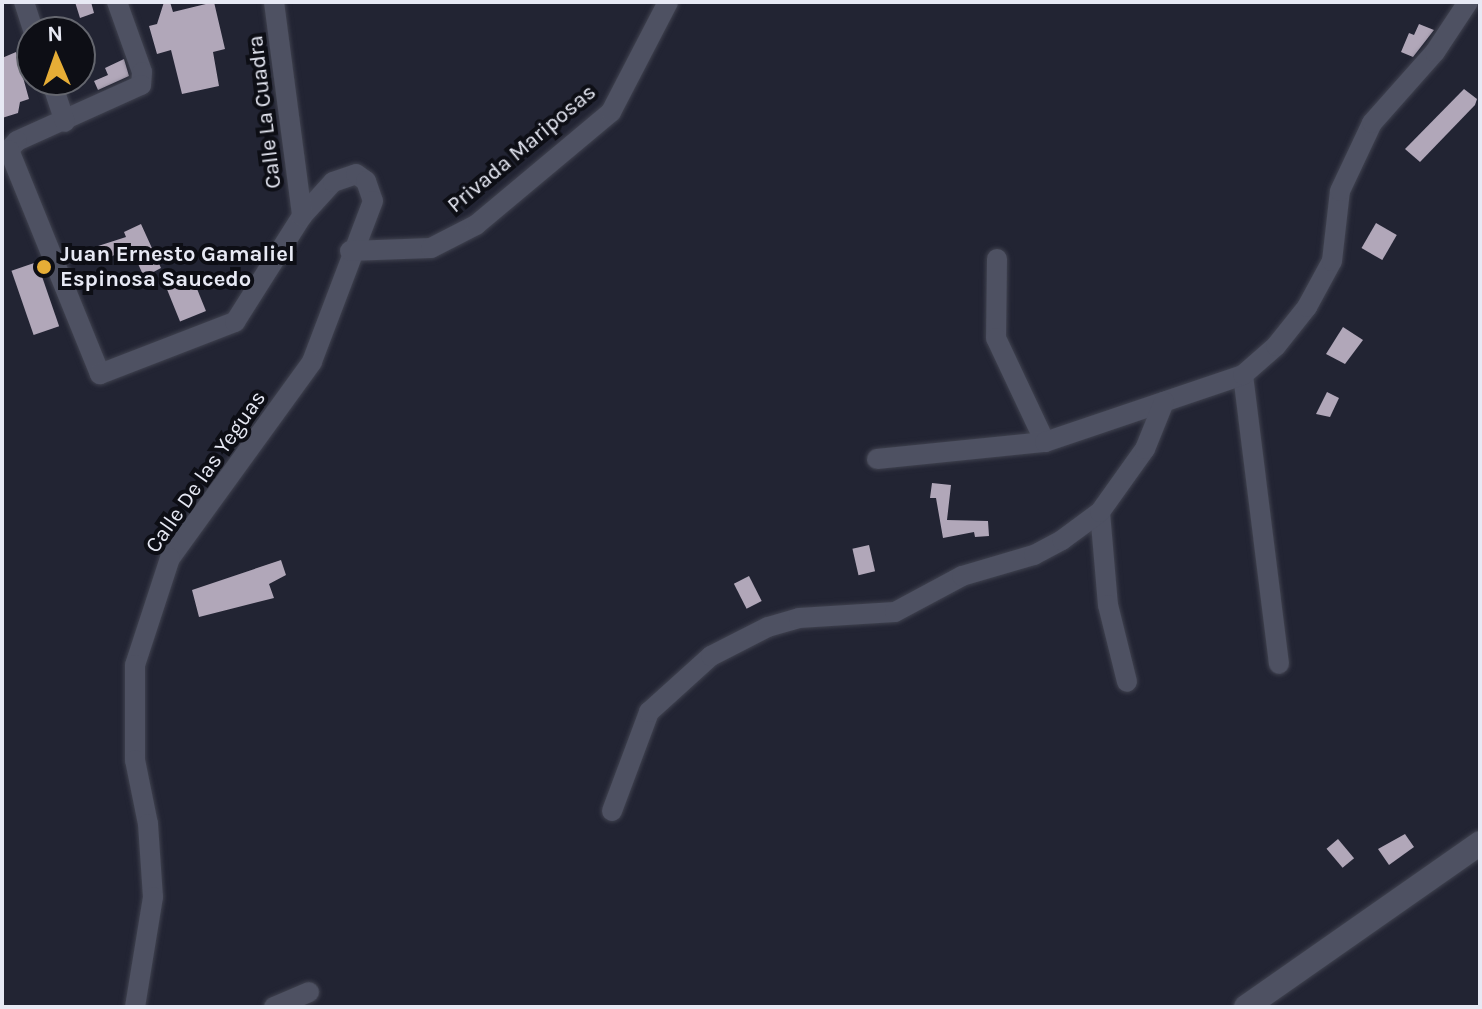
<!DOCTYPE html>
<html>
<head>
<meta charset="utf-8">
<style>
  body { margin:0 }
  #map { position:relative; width:1482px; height:1009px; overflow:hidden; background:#222433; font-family:Karla,sans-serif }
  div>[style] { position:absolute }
  .building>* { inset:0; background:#b1a7b9; transform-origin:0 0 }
  .roads { filter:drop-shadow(0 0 2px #40424f) drop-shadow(0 0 2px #40424f) }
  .minor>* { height:20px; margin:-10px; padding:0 10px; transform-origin:10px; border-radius:10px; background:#4e5162 }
  .tertiary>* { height:24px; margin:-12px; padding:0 12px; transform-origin:12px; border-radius:12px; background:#4e5162 }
  .dots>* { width:22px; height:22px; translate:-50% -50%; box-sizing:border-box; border:4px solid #0d0e15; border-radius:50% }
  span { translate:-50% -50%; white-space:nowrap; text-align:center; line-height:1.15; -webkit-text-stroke:8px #0d0e15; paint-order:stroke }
  .street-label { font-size:22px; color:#e7e9f4 }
  .poi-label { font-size:22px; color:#e7e9f4; font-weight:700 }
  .left { translate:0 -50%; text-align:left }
  .frame { position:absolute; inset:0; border:4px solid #e7e9f4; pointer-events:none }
  .north { position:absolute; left:16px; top:16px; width:80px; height:80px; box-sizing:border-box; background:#0d0e15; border:2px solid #64666e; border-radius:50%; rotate:358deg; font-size:22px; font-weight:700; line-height:32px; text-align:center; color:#e7e9f4 }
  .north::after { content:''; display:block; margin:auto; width:28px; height:36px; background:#e6ad36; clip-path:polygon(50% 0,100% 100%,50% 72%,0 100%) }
</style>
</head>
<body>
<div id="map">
  <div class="building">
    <div style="clip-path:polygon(75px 2px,91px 2px,94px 13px,80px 18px)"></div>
    <div style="clip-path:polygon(164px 2px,170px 2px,173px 12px,214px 2px,225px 49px,213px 52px,219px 86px,182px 94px,171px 50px,157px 54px,149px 26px,157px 24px)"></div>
    <div style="clip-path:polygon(1419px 24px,1434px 30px,1413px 57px,1401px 52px,1409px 33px,1414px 35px)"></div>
    <div style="clip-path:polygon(16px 52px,29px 99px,20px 102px,18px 113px,2px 118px,2px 58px)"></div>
    <div style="clip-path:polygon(124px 59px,129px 76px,98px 90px,94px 81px,108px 75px,105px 68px)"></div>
    <div style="clip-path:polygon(1464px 89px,1477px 99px,1475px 105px,1420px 162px,1405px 149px)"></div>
    <div style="left:1376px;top:223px;width:24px;height:29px;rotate:30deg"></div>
    <div style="clip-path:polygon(141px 224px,161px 268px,144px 277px,130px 246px,102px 262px,95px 247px,126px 237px,124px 232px)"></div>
    <div style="left:37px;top:262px;width:68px;height:27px;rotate:71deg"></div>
    <div style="left:191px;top:274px;width:40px;height:28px;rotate:68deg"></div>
    <div style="clip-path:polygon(1343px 327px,1363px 340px,1345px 364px,1326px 354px)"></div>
    <div style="clip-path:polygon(1327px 392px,1339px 398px,1330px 417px,1316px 414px)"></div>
    <div style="clip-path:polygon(932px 483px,951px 485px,947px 520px,988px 521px,989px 536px,975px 537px,974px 532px,943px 538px,936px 498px,930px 498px)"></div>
    <div style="left:869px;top:545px;width:27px;height:17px;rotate:77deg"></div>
    <div style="clip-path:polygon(281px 560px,286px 575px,269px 584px,274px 598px,199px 617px,192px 590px)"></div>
    <div style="left:749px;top:576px;width:28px;height:17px;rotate:63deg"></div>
    <div style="clip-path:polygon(1405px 834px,1414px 847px,1389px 865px,1378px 849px)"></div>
    <div style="left:1338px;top:839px;width:25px;height:15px;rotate:50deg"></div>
  </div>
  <div class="roads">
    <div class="minor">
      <div style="left:24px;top:2px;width:32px;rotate:72deg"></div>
      <div style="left:117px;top:2px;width:74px;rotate:70.3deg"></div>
      <div style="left:142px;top:72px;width:13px;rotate:94deg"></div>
      <div style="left:141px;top:85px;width:136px;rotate:155.7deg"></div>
      <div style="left:17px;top:141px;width:12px;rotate:132deg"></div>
      <div style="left:9px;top:150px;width:242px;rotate:67.9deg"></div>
      <div style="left:100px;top:374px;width:145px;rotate:-21.1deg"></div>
      <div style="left:235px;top:322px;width:125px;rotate:-57.7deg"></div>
      <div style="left:302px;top:216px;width:46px;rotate:-47.6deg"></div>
      <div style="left:333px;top:182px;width:24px;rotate:-19deg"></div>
      <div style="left:356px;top:174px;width:12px;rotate:35deg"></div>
      <div style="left:366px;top:181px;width:21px;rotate:71deg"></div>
      <div style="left:373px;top:201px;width:172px;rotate:110.8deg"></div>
      <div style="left:312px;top:362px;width:242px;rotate:125.9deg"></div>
      <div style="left:170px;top:558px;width:113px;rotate:108.1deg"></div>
      <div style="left:135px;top:665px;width:95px;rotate:90deg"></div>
      <div style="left:135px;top:760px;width:65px;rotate:78.5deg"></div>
      <div style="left:148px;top:824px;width:73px;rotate:86.1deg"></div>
      <div style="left:153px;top:897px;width:111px;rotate:99.3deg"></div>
      <div style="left:274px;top:2px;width:216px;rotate:82.5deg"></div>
      <div style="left:51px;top:80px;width:44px;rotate:71.6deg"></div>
      <div style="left:350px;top:251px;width:81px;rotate:-2.1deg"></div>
      <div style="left:431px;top:248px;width:51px;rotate:-27.1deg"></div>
      <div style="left:476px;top:225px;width:176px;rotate:-39.9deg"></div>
      <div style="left:611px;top:112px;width:124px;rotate:-62.6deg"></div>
      <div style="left:997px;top:259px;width:79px;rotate:90.7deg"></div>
      <div style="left:996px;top:338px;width:115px;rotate:64.8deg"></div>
      <div style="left:1243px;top:375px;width:291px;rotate:82.9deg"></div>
      <div style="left:877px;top:459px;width:169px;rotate:-5.8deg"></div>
      <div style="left:1045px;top:442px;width:209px;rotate:-18.7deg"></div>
      <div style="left:1243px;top:375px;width:44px;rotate:-41.3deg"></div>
      <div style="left:1276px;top:346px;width:50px;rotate:-51.5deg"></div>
      <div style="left:1307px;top:307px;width:52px;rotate:-61.5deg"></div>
      <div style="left:1332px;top:261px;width:70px;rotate:-83.5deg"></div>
      <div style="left:1340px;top:191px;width:75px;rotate:-64.8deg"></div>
      <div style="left:1372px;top:123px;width:95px;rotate:-48.4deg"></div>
      <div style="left:1435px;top:52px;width:60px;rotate:-56.6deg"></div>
      <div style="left:1100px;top:512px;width:93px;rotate:85.1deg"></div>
      <div style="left:1108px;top:605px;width:79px;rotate:76.1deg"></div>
      <div style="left:612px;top:811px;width:106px;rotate:-69.5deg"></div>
      <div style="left:649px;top:712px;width:84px;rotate:-42.1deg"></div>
      <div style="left:711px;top:656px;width:64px;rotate:-27deg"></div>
      <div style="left:768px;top:627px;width:32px;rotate:-16deg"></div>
      <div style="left:799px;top:618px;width:96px;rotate:-3.6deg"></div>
      <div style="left:895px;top:612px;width:76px;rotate:-28.2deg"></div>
      <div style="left:962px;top:576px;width:75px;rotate:-16.3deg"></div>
      <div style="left:1034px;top:555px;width:32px;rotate:-28deg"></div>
      <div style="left:1062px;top:540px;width:47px;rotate:-36.4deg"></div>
      <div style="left:1100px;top:512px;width:77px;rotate:-54.5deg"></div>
      <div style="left:1145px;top:449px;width:51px;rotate:-68deg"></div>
      <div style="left:274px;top:1007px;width:38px;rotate:-23deg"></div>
    </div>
    <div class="tertiary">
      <div style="left:1246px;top:1007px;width:286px;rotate:-35deg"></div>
    </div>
  </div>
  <div class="dots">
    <div style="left:44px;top:267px;background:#e6ad36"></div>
  </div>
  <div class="street-label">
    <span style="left:265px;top:112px;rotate:-97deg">Calle La Cuadra</span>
    <span style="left:522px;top:149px;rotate:-40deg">Privada Mariposas</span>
    <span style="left:206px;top:472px;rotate:-55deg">Calle De las Yeguas</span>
  </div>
  <div class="poi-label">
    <span class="left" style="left:60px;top:267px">Juan Ernesto Gamaliel<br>Espinosa Saucedo</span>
  </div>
  <div class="frame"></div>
  <div class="north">N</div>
</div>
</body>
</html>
